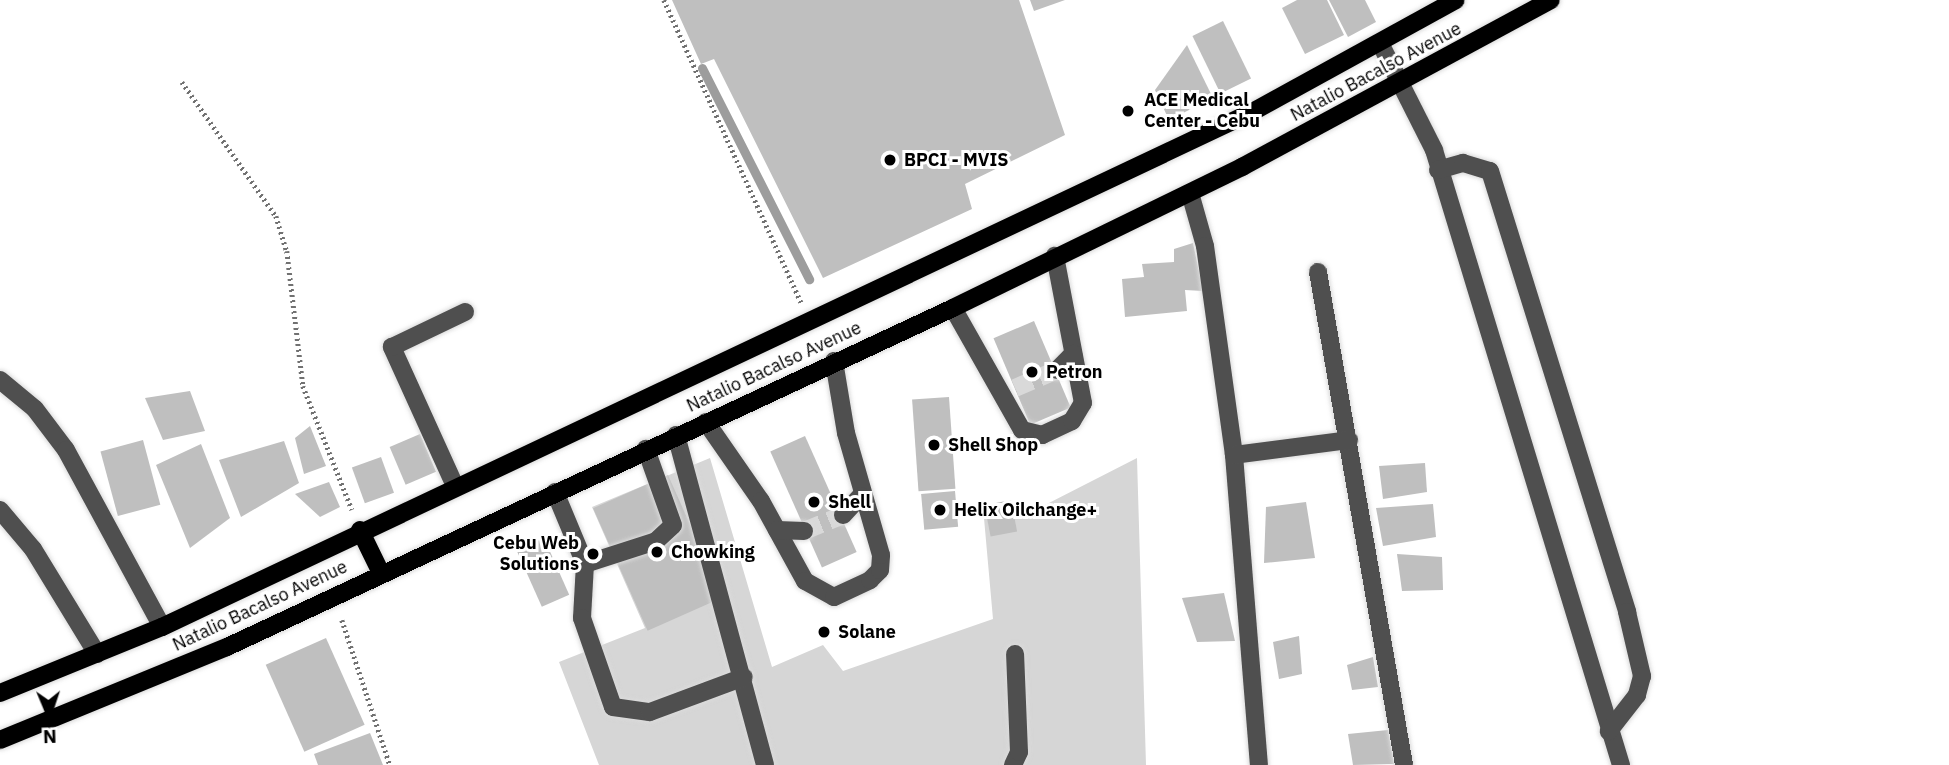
<!DOCTYPE html>
<html>
<head>
<meta charset="utf-8">
<style>
  body { margin:0 }
  #map { position:relative; width:1949px; height:765px; overflow:hidden; background:#fff; font-family:"IBM Plex Sans",sans-serif }
  div>[style] { position:absolute }
  .green>* { inset:0; background:#d6d6d6 }
  .stream>* { height:9px; margin:-4.5px; padding:0 4.5px; transform-origin:4.5px; border-radius:4.5px; background:#9d9d9d }
  .building>* { inset:0; background:#bfbfbf; transform-origin:0 0 }
  .minor-tunnel>* { height:18px; margin-top:-9px; transform-origin:0; background:repeating-linear-gradient(90deg,#d9d9d9 0 18px,transparent 0 27px) }
  .path>* { height:4.5px; margin-top:-2.25px; transform-origin:0; background:repeating-linear-gradient(90deg,#717171 0 2px,transparent 0 5.5px) }
  .roads { filter:drop-shadow(0 0 2px #dbdbdb) drop-shadow(0 0 2px #dbdbdb) }
  .minor>* { height:18px; margin:-9px; padding:0 9px; transform-origin:9px; border-radius:9px; background:#4f4f4f }
  .major>* { height:18px; margin:-9px; padding:0 9px; transform-origin:9px; border-radius:9px; background:#000 }
  .dots>* { width:19px; height:19px; translate:-50% -50%; box-sizing:border-box; border:4px solid #fff; border-radius:50% }
  span { translate:-50% -50%; white-space:nowrap; text-align:center; line-height:1.15; -webkit-text-stroke:6px #fff; paint-order:stroke }
  .street-label { font-size:18px; color:#000 }
  .poi-label { font-size:18px; color:#000; font-weight:700 }
  .left { translate:0 -50%; text-align:left }
  .right { translate:-100% -50%; text-align:right }
  .north { position:absolute; left:14px; top:681px; width:70px; height:70px; -webkit-text-stroke:5px #fff; paint-order:stroke; rotate:178deg; font-size:19px; font-weight:700; line-height:28px; text-align:center; color:#000 }
  .north::after { content:''; display:block; margin:auto; width:24px; height:32px; background:#000; clip-path:polygon(50% 0,100% 100%,50% 72%,0 100%) }
</style>
</head>
<body>
<div id="map">
  <div class="green">
    <div style="clip-path:polygon(710px 458px,772px 667px,823px 645px,843px 671px,993px 619px,983px 507px,1045px 505px,1137px 458px,1146px 765px,599px 765px,559px 662px,645px 628px,592px 507px)"></div>
  </div>
  <div class="stream">
    <div style="left:702px;top:68px;width:237px;rotate:63.1deg"></div>
  </div>
  <div class="building">
    <div style="clip-path:polygon(672px 0,1019px 0,1065px 135px,965px 184px,972px 209px,823px 278px,714px 59px,701px 64px)"></div>
    <div style="clip-path:polygon(1030px 0,1065px 0,1034px 11px)"></div>
    <div style="clip-path:polygon(1297px 0,1327px 0,1344px 35px,1305px 54px,1282px 8px)"></div>
    <div style="clip-path:polygon(1329px 0,1365px 0,1376px 22px,1348px 37px)"></div>
    <div style="left:1223px;top:21px;width:64px;height:34px;rotate:64deg"></div>
    <div style="clip-path:polygon(1187px 45px,1213px 98px,1169px 120px,1155px 90px)"></div>
    <div style="clip-path:polygon(1193px 243px,1203px 291px,1185px 290px,1187px 311px,1125px 317px,1122px 279px,1144px 277px,1142px 264px,1174px 262px,1174px 249px)"></div>
    <div style="left:1034px;top:321px;width:94px;height:44px;rotate:67deg"></div>
    <div style="clip-path:polygon(190px 391px,205px 431px,163px 440px,145px 398px)"></div>
    <div style="left:949px;top:397px;width:92px;height:37px;rotate:86deg"></div>
    <div style="clip-path:polygon(310px 426px,326px 466px,304px 474px,295px 438px)"></div>
    <div style="left:420px;top:434px;width:41px;height:33px;rotate:67deg"></div>
    <div style="left:805px;top:436px;width:127px;height:38px;rotate:66deg"></div>
    <div style="left:143px;top:440px;width:67px;height:44px;rotate:75deg"></div>
    <div style="clip-path:polygon(284px 441px,299px 483px,241px 517px,219px 460px)"></div>
    <div style="clip-path:polygon(201px 444px,230px 518px,190px 548px,156px 465px)"></div>
    <div style="left:381px;top:457px;width:38px;height:31px;rotate:70deg"></div>
    <div style="clip-path:polygon(1425px 463px,1427px 492px,1383px 499px,1379px 466px)"></div>
    <div style="left:668px;top:475px;width:134px;height:82px;rotate:66deg"></div>
    <div style="clip-path:polygon(329px 482px,340px 507px,320px 517px,295px 494px)"></div>
    <div style="left:955px;top:491px;width:36px;height:34px;rotate:85deg"></div>
    <div style="left:1011px;top:500px;width:32px;height:27px;rotate:79deg"></div>
    <div style="clip-path:polygon(1306px 502px,1315px 558px,1264px 563px,1266px 507px)"></div>
    <div style="clip-path:polygon(1433px 504px,1436px 537px,1383px 546px,1376px 508px)"></div>
    <div style="left:544px;top:538px;width:62px;height:30px;rotate:66deg"></div>
    <div style="clip-path:polygon(1397px 554px,1442px 557px,1443px 590px,1402px 591px)"></div>
    <div style="clip-path:polygon(1224px 593px,1235px 641px,1197px 642px,1182px 598px)"></div>
    <div style="clip-path:polygon(1299px 636px,1302px 674px,1279px 679px,1273px 642px)"></div>
    <div style="left:326px;top:638px;width:95px;height:66px;rotate:66deg"></div>
    <div style="clip-path:polygon(1373px 657px,1378px 687px,1352px 690px,1347px 665px)"></div>
    <div style="clip-path:polygon(1388px 730px,1394px 764px,1353px 765px,1348px 734px)"></div>
    <div style="clip-path:polygon(370px 733px,383px 765px,318px 765px,314px 754px)"></div>
  </div>
  <div class="minor-tunnel">
    <div style="left:1015px;top:388px;width:46px;rotate:-23.2deg"></div>
    <div style="left:804px;top:531px;width:42px;rotate:-22.3deg"></div>
  </div>
  <div class="path">
    <div style="left:664px;top:0;width:332px;rotate:65.6deg"></div>
    <div style="left:182px;top:82px;width:164px;rotate:55deg"></div>
    <div style="left:276px;top:216px;width:37px;rotate:73deg"></div>
    <div style="left:287px;top:251px;width:136px;rotate:83.2deg"></div>
    <div style="left:303px;top:386px;width:133px;rotate:68.4deg"></div>
    <div style="left:342px;top:620px;width:153px;rotate:71.7deg"></div>
  </div>
  <div class="roads">
    <div class="minor">
      <div style="left:1380px;top:43px;width:120px;rotate:63.2deg"></div>
      <div style="left:1434px;top:150px;width:643px;rotate:73.09deg"></div>
      <div style="left:1438px;top:170px;width:26px;rotate:-16deg"></div>
      <div style="left:1463px;top:163px;width:28px;rotate:17deg"></div>
      <div style="left:1490px;top:171px;width:462px;rotate:72.7deg"></div>
      <div style="left:1627px;top:612px;width:66px;rotate:76.8deg"></div>
      <div style="left:1642px;top:676px;width:20px;rotate:105deg"></div>
      <div style="left:1637px;top:695px;width:46px;rotate:127.9deg"></div>
      <div style="left:1190px;top:193px;width:55px;rotate:74.2deg"></div>
      <div style="left:1205px;top:246px;width:211px;rotate:82.1deg"></div>
      <div style="left:1234px;top:455px;width:311px;rotate:85.4deg"></div>
      <div style="left:1318px;top:272px;width:500px;rotate:80.1deg"></div>
      <div style="left:953px;top:308px;width:140px;rotate:60.5deg"></div>
      <div style="left:1022px;top:430px;width:21px;rotate:14deg"></div>
      <div style="left:1042px;top:435px;width:33px;rotate:-25deg"></div>
      <div style="left:1072px;top:421px;width:21px;rotate:-59deg"></div>
      <div style="left:1083px;top:403px;width:150px;rotate:-100.8deg"></div>
      <div style="left:1057px;top:370px;width:23px;rotate:-45deg"></div>
      <div style="left:0;top:380px;width:45px;rotate:39.6deg"></div>
      <div style="left:35px;top:409px;width:51px;rotate:52.9deg"></div>
      <div style="left:66px;top:450px;width:201px;rotate:61.5deg"></div>
      <div style="left:706px;top:422px;width:96px;rotate:55.2deg"></div>
      <div style="left:761px;top:501px;width:91px;rotate:61.2deg"></div>
      <div style="left:805px;top:581px;width:33px;rotate:29deg"></div>
      <div style="left:834px;top:597px;width:40px;rotate:-25deg"></div>
      <div style="left:870px;top:580px;width:14px;rotate:-45deg"></div>
      <div style="left:880px;top:570px;width:15px;rotate:-86deg"></div>
      <div style="left:881px;top:555px;width:127px;rotate:-106deg"></div>
      <div style="left:846px;top:433px;width:73px;rotate:-99.5deg"></div>
      <div style="left:676px;top:435px;width:342px;rotate:74.9deg"></div>
      <div style="left:1234px;top:455px;width:116px;rotate:-7.4deg"></div>
      <div style="left:455px;top:486px;width:153px;rotate:-114.4deg"></div>
      <div style="left:392px;top:347px;width:81px;rotate:-25.6deg"></div>
      <div style="left:555px;top:492px;width:78px;rotate:67.4deg"></div>
      <div style="left:585px;top:564px;width:75px;rotate:-17.9deg"></div>
      <div style="left:656px;top:541px;width:23px;rotate:-43deg"></div>
      <div style="left:673px;top:525px;width:81px;rotate:-109.6deg"></div>
      <div style="left:0;top:510px;width:51px;rotate:49.8deg"></div>
      <div style="left:33px;top:549px;width:123px;rotate:58.6deg"></div>
      <div style="left:843px;top:515px;width:26px;rotate:-47deg"></div>
      <div style="left:777px;top:530px;width:27px;rotate:2deg"></div>
      <div style="left:585px;top:564px;width:54px;rotate:93.2deg"></div>
      <div style="left:582px;top:618px;width:94px;rotate:70.8deg"></div>
      <div style="left:613px;top:707px;width:37px;rotate:8deg"></div>
      <div style="left:650px;top:712px;width:100px;rotate:-20.4deg"></div>
      <div style="left:1013px;top:765px;width:14px;rotate:-65deg"></div>
      <div style="left:1019px;top:752px;width:98px;rotate:-92.3deg"></div>
    </div>
    <div class="major">
      <div style="left:360px;top:530px;width:48px;rotate:64deg"></div>
      <div style="left:0;top:693px;width:175px;rotate:-22.2deg"></div>
      <div style="left:162px;top:627px;width:1208px;rotate:-25.29deg"></div>
      <div style="left:1254px;top:111px;width:230px;rotate:-28.8deg"></div>
      <div style="left:0;top:740px;width:245px;rotate:-22.3deg"></div>
      <div style="left:227px;top:647px;width:801px;rotate:-25.03deg"></div>
      <div style="left:953px;top:308px;width:322px;rotate:-26deg"></div>
      <div style="left:1242px;top:167px;width:351px;rotate:-28.4deg"></div>
    </div>
  </div>
  <div class="dots">
    <div style="left:1128px;top:111px;background:#000"></div>
    <div style="left:890px;top:160px;background:#000"></div>
    <div style="left:1032px;top:372px;background:#000"></div>
    <div style="left:934px;top:445px;background:#000"></div>
    <div style="left:814px;top:502px;background:#000"></div>
    <div style="left:940px;top:510px;background:#000"></div>
    <div style="left:657px;top:552px;background:#000"></div>
    <div style="left:593px;top:554px;background:#000"></div>
    <div style="left:824px;top:632px;background:#000"></div>
  </div>
  <div class="street-label">
    <span style="left:1376px;top:72px;rotate:-28deg">Natalio Bacalso Avenue</span>
    <span style="left:774px;top:367px;rotate:-25deg">Natalio Bacalso Avenue</span>
    <span style="left:260px;top:606px;rotate:-25deg">Natalio Bacalso Avenue</span>
  </div>
  <div class="poi-label">
    <span class="left" style="left:1144px;top:111px">ACE Medical<br>Center - Cebu</span>
    <span class="left" style="left:904px;top:160px">BPCI - MVIS</span>
    <span class="left" style="left:1046px;top:372px">Petron</span>
    <span class="left" style="left:948px;top:445px">Shell Shop</span>
    <span class="left" style="left:828px;top:502px">Shell</span>
    <span class="left" style="left:954px;top:510px">Helix Oilchange+</span>
    <span class="right" style="left:579px;top:554px">Cebu Web<br>Solutions</span>
    <span class="left" style="left:671px;top:552px">Chowking</span>
    <span class="left" style="left:838px;top:632px">Solane</span>
  </div>
  <div class="north">N</div>
</div>
</body>
</html>
